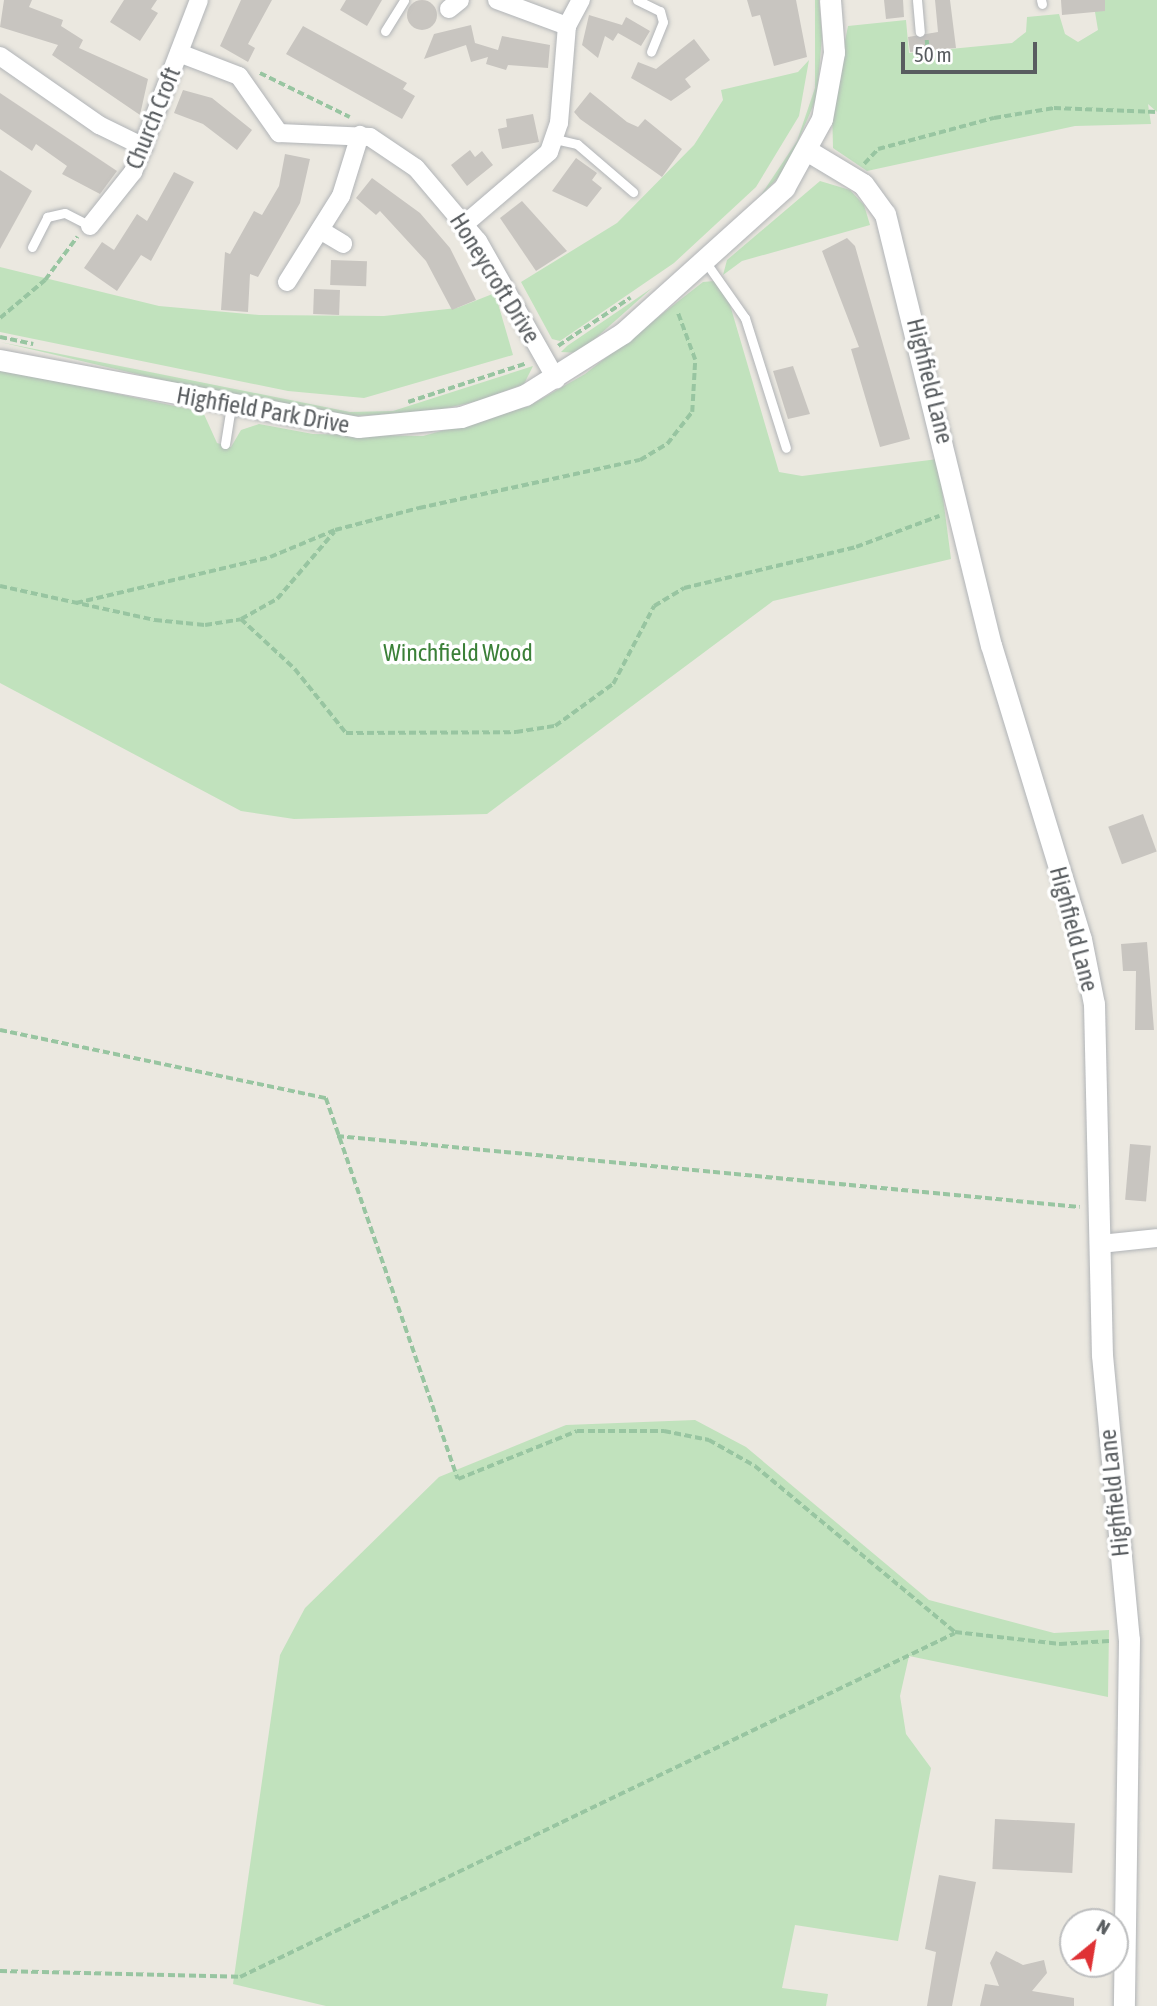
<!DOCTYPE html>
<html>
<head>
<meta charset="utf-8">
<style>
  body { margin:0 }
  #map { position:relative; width:1157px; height:2006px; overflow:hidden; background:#ebe8e0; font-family:"Asap Condensed",sans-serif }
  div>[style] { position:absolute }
  .green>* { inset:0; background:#c1e2bd }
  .building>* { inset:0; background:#c8c5c0; transform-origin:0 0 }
  .round { border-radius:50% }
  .path>* { height:3.5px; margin-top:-1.75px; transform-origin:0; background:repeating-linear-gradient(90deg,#98c5a1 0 7px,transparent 0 10.5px) }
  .roads { filter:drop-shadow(0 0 2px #b1b4b7) drop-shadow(0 0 2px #b1b4b7) }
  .service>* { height:9px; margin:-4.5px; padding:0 4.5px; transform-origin:4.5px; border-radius:4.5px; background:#fff }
  .minor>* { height:18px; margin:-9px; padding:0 9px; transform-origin:9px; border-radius:9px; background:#fff }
  .tertiary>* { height:21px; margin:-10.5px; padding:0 10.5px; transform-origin:10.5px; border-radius:10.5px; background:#fff }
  span { translate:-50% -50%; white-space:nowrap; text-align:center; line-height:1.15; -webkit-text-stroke:7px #fff; paint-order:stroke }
  .street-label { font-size:24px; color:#595d60 }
  .park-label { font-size:24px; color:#3b8038 }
  .north { position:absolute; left:1059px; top:1908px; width:70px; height:70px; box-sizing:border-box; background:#fff; border:2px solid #bdbebf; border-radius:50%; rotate:30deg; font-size:19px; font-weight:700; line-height:28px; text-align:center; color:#595d60 }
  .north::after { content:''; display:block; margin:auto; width:24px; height:32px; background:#df3235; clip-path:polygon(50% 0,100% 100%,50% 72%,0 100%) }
  .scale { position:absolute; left:901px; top:42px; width:136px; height:32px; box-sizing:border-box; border:4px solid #595d60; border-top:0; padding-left:9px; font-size:21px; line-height:24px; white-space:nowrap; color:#595d60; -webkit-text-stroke:5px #fff; paint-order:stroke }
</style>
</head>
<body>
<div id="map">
  <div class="green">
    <div style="clip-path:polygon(815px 0,819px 0,822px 36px,817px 97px,785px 171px,761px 195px,797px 141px,815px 88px)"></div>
    <div style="clip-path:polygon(1093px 0,1157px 0,1157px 112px,1148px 104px,1151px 124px,1075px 126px,867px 171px,833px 148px,832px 106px,848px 26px,906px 20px,909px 53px,1012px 43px,1026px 32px,1027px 17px,1059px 14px,1065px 34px,1078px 42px,1098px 30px)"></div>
    <div style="clip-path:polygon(809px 60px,799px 116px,756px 187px,674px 263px,560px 341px,552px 339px,521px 282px,617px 223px,694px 145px,723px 100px,721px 90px,798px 72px)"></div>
    <div style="clip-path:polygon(820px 181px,850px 190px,864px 205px,870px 225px,742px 261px,723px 275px,727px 260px)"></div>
    <div style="clip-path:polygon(0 267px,159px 306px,259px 315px,384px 316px,457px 308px,495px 293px,513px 355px,364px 398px,288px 391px,0 332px)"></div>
    <div style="clip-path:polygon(714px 281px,728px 298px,779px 472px,802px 476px,938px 459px,951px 559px,773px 601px,487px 814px,294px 819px,241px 811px,0 683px,0 369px,203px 412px,217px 443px,231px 447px,241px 430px,259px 424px,313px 434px,423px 436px,529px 406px,585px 374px,703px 282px)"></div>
    <div style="clip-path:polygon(652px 288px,579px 353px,561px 352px,567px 346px)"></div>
    <div style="clip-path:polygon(0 342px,350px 412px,393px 411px,533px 366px,524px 384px,478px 401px,424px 413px,351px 416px,218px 393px)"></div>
    <div style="clip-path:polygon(695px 1420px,746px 1447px,929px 1600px,1054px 1633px,1109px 1630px,1108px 1697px,909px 1656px,900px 1696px,906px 1734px,931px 1768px,898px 1941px,795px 1925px,782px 1988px,828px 1994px,826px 2006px,326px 2006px,233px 1984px,280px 1655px,305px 1608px,439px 1477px,566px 1425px)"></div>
  </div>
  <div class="building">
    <div class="round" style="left:407px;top:0;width:30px;height:30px"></div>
    <div style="clip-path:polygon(4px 0,32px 0,29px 7px,63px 20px,61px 26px,83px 40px,79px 48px,148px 79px,140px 115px,52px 55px,58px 45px,0 27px)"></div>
    <div style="clip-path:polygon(124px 0,157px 0,151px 9px,158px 13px,140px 41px,110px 22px)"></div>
    <div style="clip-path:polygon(241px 0,272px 0,248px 44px,255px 48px,248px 62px,220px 46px)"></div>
    <div style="clip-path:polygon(346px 0,382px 0,367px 26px,340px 10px)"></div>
    <div style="clip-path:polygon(747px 0,796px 0,807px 57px,774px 66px,760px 15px,752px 17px)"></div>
    <div style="clip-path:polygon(884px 0,903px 0,904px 17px,886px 19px)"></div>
    <div style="clip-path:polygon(935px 0,950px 0,956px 48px,910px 52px,908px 37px,938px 32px)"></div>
    <div style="clip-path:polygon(1061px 0,1105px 0,1105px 11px,1062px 15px)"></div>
    <div style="clip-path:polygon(589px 15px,622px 25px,626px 17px,650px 31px,641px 46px,618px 33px,613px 41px,605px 36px,598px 58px,582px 45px)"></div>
    <div style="clip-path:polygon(471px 25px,475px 43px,498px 50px,502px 36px,550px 45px,548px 68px,508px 65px,506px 70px,486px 64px,488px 57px,471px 62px,466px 45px,424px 59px,434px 34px)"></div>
    <div style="clip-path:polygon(303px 26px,407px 83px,403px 89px,415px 96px,402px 119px,286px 54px)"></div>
    <div style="clip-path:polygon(694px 39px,710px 60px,685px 79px,691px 87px,671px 101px,631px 78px,638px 62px,656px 69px)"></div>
    <div style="clip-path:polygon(183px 90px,212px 98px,252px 130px,237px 150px,203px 124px,174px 113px)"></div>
    <div style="clip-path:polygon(590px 92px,627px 122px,638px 127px,645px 119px,682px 149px,662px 177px,580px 119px,574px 112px)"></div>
    <div style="clip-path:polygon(0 93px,117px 171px,100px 194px,62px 174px,67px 166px,36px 144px,32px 151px,0 129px)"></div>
    <div style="clip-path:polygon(533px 114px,539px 142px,502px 149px,498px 129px,507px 127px,506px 119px)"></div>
    <div style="clip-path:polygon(470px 150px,475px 157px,482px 151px,493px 165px,467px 186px,451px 165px)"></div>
    <div style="clip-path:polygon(285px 154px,310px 159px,300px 203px,258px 277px,250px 274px,248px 312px,221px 310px,225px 252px,230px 254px,254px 211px,262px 215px,279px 186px)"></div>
    <div style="clip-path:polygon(576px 158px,597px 173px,592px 180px,602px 188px,587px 207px,552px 191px)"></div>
    <div style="clip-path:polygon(0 170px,32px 191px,0 249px)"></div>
    <div style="clip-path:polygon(174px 172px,194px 182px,151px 261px,141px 255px,117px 291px,84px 268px,102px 242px,114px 250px,137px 214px,147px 221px)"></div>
    <div style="clip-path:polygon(372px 178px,420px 213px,450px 248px,476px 300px,452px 310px,426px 261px,380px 211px,376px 215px,356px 198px)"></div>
    <div style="clip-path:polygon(522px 201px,567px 251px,536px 271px,500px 218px)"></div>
    <div style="clip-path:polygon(847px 238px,855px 246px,910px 439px,880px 447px,851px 349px,859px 347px,822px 251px)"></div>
    <div style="left:331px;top:260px;width:36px;height:25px;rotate:2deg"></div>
    <div style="left:314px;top:289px;width:26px;height:25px;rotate:2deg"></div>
    <div style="clip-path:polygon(793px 366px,810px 414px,788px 419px,773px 371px)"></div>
    <div style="left:1143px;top:814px;width:40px;height:37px;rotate:70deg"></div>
    <div style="clip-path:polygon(1147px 942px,1154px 1030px,1135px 1030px,1136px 971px,1123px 971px,1121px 944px)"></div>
    <div style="left:1130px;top:1144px;width:21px;height:56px;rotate:5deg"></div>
    <div style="left:995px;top:1819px;width:80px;height:50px;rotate:3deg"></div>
    <div style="clip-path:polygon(939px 1875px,976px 1882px,952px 2006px,927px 2006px,936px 1952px,925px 1949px)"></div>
    <div style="clip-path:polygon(996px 1951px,1023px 1965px,1044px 1960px,1047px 1973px,1032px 1991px,1074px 1998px,1074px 2006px,980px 2006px,985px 1984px,999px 1986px,990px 1963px)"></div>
  </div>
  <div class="path">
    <div style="left:927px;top:40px;width:13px;rotate:86deg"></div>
    <div style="left:260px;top:73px;width:100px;rotate:26.1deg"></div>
    <div style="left:864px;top:164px;width:21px;rotate:-47deg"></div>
    <div style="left:878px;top:149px;width:120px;rotate:-15deg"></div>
    <div style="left:994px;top:118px;width:61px;rotate:-9.5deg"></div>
    <div style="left:1054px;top:108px;width:103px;rotate:2.2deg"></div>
    <div style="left:0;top:318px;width:59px;rotate:-40.2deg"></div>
    <div style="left:45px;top:280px;width:54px;rotate:-53.3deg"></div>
    <div style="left:0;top:337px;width:34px;rotate:12deg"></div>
    <div style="left:558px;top:346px;width:87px;rotate:-33.7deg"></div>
    <div style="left:408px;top:402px;width:125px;rotate:-18.1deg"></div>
    <div style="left:0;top:586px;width:159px;rotate:12.4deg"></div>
    <div style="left:155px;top:620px;width:50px;rotate:5.7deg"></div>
    <div style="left:205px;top:625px;width:36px;rotate:-9deg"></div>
    <div style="left:241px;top:619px;width:41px;rotate:-29.1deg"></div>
    <div style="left:277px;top:599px;width:88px;rotate:-49.6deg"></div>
    <div style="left:76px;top:603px;width:199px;rotate:-13.3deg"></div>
    <div style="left:270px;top:557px;width:70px;rotate:-22.6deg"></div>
    <div style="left:335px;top:530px;width:87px;rotate:-14.7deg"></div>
    <div style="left:419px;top:508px;width:226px;rotate:-12.3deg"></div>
    <div style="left:640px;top:460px;width:31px;rotate:-31deg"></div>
    <div style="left:667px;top:444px;width:41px;rotate:-52deg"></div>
    <div style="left:692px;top:412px;width:52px;rotate:-86.7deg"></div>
    <div style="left:695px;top:360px;width:52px;rotate:-110.2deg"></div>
    <div style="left:241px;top:619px;width:74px;rotate:42.8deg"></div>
    <div style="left:295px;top:669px;width:82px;rotate:51.4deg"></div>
    <div style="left:346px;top:733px;width:170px;rotate:-0.3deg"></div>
    <div style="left:516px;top:732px;width:39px;rotate:-9deg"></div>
    <div style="left:555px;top:726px;width:72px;rotate:-35.9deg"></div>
    <div style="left:613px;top:684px;width:88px;rotate:-62.3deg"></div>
    <div style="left:654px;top:606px;width:35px;rotate:-31deg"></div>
    <div style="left:684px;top:588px;width:177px;rotate:-13.4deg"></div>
    <div style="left:856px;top:547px;width:89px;rotate:-20.5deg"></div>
    <div style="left:0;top:1030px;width:333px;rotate:11.8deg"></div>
    <div style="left:326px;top:1098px;width:403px;rotate:70.9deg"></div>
    <div style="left:458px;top:1479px;width:128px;rotate:-22deg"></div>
    <div style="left:577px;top:1431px;width:87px"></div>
    <div style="left:664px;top:1431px;width:46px;rotate:11.3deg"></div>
    <div style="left:709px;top:1440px;width:53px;rotate:29.5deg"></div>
    <div style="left:755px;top:1466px;width:260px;rotate:39.7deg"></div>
    <div style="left:955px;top:1632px;width:106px;rotate:6.5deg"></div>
    <div style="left:1060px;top:1644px;width:49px;rotate:-3.5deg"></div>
    <div style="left:337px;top:1136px;width:746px;rotate:5.46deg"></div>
    <div style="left:0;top:1971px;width:240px;rotate:1.4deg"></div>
    <div style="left:240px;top:1977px;width:793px;rotate:-25.69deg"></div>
  </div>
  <div class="roads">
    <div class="service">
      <div style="left:637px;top:0;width:25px;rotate:26deg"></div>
      <div style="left:660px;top:11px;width:11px;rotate:75deg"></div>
      <div style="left:663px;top:22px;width:32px;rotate:112deg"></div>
      <div style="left:917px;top:0;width:32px;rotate:85deg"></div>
      <div style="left:1041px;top:0;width:4px;rotate:76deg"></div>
      <div style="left:385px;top:31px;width:36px;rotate:-58deg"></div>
      <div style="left:555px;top:139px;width:23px;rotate:13deg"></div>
      <div style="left:577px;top:144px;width:74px;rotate:40.6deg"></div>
      <div style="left:32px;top:247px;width:34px;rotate:-63deg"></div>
      <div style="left:47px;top:217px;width:18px;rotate:-13deg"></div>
      <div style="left:65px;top:213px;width:28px;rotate:27deg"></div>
      <div style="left:707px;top:264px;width:66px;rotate:54.9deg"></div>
      <div style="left:745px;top:318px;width:136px;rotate:72.5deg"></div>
      <div style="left:225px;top:444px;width:36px;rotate:-81deg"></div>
    </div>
    <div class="minor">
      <div style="left:497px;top:0;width:75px;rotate:20.4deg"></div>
      <div style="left:449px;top:9px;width:14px;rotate:-39deg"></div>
      <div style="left:179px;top:53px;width:64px;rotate:21deg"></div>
      <div style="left:239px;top:76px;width:70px;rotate:54.9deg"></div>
      <div style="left:279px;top:133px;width:91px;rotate:2.5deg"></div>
      <div style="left:370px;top:137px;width:55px;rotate:34deg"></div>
      <div style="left:416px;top:168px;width:96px;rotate:49.7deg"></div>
      <div style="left:478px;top:241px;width:159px;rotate:60.5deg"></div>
      <div style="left:0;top:56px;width:121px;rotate:34.9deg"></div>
      <div style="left:99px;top:125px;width:50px;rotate:26.1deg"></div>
      <div style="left:466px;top:223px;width:109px;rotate:-40.5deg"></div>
      <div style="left:549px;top:152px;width:31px;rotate:-71deg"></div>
      <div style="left:559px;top:123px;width:97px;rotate:-85.3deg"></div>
      <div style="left:567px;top:26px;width:30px;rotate:-62deg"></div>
      <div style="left:90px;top:226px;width:69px;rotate:-51.5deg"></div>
      <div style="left:133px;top:172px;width:184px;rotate:-69deg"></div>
      <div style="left:320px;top:230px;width:27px;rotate:31deg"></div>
      <div style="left:287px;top:282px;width:102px;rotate:-57.9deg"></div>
      <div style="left:341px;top:196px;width:64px;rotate:-72.7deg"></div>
      <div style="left:1100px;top:1244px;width:57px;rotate:-6deg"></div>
    </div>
    <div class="tertiary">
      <div style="left:808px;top:151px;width:64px;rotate:31deg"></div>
      <div style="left:863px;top:184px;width:37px;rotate:54deg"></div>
      <div style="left:885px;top:214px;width:444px;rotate:76.2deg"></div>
      <div style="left:991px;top:645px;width:307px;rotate:73deg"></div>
      <div style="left:1081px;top:939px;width:66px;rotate:78.7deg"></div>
      <div style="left:1094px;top:1004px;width:351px;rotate:88.7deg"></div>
      <div style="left:1102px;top:1355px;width:286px;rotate:84.6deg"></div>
      <div style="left:1129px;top:1640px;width:366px;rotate:90.8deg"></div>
      <div style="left:0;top:360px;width:364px;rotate:10.6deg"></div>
      <div style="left:358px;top:427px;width:103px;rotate:-5.5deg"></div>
      <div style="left:461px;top:417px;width:68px;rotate:-19deg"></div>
      <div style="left:525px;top:395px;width:116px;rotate:-32.3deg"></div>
      <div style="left:623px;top:333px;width:217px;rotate:-42deg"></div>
      <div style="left:784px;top:188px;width:79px;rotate:-61.2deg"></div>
      <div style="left:822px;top:119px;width:68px;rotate:-79.8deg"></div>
      <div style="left:834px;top:52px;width:52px;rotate:-94.4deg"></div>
    </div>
  </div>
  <div class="street-label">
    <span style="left:153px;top:118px;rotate:-68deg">Church Croft</span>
    <span style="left:495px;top:278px;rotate:58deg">Honeycroft Drive</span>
    <span style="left:930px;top:381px;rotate:76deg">Highfield Lane</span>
    <span style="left:263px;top:410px;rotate:10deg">Highfield Park Drive</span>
    <span style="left:1074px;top:929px;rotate:75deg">Highfield Lane</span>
    <span style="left:1114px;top:1493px;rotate:-96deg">Highfield Lane</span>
  </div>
  <div class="park-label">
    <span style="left:458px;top:653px">Winchfield Wood</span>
  </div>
  <div class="north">N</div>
  <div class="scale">50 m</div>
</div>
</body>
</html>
